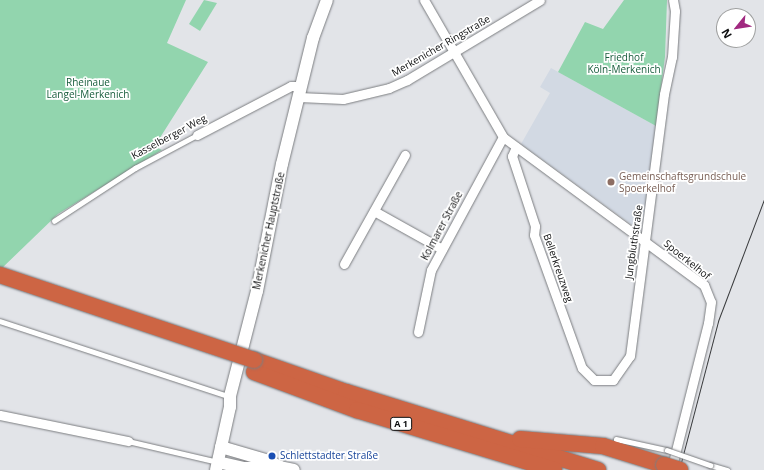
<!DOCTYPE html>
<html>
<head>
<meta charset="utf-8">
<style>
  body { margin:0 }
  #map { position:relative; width:764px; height:470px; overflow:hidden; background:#e2e4e8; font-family:"Open Sans",sans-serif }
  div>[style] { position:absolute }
  .built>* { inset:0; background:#d2d9e3 }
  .green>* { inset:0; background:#92d5ae }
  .roads { filter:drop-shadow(0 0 1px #7b7d80) drop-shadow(0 0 1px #7b7d80) }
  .lane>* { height:4.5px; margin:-2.25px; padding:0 2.25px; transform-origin:2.25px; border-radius:2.25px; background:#fff }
  .street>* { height:9px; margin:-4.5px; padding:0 4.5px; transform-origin:4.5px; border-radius:4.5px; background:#fff }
  .secondary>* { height:12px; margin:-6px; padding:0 6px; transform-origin:6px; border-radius:6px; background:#fff }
  .highway>* { height:16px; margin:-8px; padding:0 8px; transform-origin:8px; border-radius:8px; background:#cd6544 }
  .tram>* { height:1px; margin:-0.5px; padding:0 0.5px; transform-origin:0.5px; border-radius:0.5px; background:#38393b }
  .bridges { filter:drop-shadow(0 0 1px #7b7d80) drop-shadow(0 0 1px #7b7d80) }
  .lane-bridge>* { height:4.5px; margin:-2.25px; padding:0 2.25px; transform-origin:2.25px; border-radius:2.25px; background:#fff }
  .highway-bridge>* { height:16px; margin:-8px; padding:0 8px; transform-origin:8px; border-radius:8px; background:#cd6544 }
  .dots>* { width:11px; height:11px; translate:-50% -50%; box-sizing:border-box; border:2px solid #fff; border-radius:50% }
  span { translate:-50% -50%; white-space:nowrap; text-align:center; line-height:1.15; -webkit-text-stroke:3.5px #fff; paint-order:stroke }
  .shield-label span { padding:1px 3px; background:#fff; border:1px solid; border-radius:3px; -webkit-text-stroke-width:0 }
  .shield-label { font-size:9px; color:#0d0e0f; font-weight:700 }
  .street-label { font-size:10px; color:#0d0e0f }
  .park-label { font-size:10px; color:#165c3b }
  .education-label { font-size:10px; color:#785e54 }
  .left { translate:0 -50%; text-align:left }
  .transit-label { font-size:10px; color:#164399 }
  .north { position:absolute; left:716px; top:8px; width:40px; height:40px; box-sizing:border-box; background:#fff; border:1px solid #9e9f9f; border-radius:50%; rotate:240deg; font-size:11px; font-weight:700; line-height:16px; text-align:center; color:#0d0e0f }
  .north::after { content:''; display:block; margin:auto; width:14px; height:18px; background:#a12980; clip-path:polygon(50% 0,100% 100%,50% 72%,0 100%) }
</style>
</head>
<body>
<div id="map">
  <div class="built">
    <div style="clip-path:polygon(551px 68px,656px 126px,643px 220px,638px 224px,632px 225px,521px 144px,550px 93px,540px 87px)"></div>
  </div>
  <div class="green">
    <div style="clip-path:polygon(0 0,186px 0,167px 43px,208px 62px,156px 144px,156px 147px,162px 150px,58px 214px,0 270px)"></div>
    <div style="clip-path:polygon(204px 0,217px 3px,200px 31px,189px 24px)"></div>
    <div style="clip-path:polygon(624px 0,667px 0,665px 57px,656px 126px,558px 72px,585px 22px,603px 29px)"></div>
  </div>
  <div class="roads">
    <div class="lane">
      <div style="left:54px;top:221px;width:97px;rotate:-33.2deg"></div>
      <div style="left:135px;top:168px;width:70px;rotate:-28deg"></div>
      <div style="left:0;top:321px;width:240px;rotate:18.2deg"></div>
      <div style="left:616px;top:439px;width:52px;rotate:12.2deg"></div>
      <div style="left:128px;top:441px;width:92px;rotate:13.1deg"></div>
      <div style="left:710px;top:465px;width:18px;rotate:16deg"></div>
    </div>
    <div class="street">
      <div style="left:424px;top:0;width:158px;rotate:60deg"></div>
      <div style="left:503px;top:137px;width:250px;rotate:36.4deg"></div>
      <div style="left:704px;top:285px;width:18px;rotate:68deg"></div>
      <div style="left:711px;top:302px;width:21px;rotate:98deg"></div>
      <div style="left:708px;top:323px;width:152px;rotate:104.1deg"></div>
      <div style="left:299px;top:97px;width:44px;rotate:2.6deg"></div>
      <div style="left:343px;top:99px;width:47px;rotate:-13.4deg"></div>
      <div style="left:389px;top:88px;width:20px;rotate:-24deg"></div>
      <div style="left:407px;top:80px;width:155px;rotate:-31deg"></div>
      <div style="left:197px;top:135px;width:106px;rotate:-27.5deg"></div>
      <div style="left:291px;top:86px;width:10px"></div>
      <div style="left:516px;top:147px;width:10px;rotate:114deg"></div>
      <div style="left:512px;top:156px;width:74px;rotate:71.8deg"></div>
      <div style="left:535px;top:226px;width:9px;rotate:96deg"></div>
      <div style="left:534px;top:235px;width:141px;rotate:70.2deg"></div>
      <div style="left:582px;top:368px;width:17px;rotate:45deg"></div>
      <div style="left:594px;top:380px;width:19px"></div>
      <div style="left:613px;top:380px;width:29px;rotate:-55deg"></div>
      <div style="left:630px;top:356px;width:264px;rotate:-82.6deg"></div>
      <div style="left:664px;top:94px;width:38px;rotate:-78deg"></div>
      <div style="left:672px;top:57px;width:46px;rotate:-86.3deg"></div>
      <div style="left:675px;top:11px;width:11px;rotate:-100deg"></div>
      <div style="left:374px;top:211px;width:78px;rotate:29.2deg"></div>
      <div style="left:344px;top:264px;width:125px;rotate:-60.8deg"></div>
      <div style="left:418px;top:332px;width:63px;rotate:-78.2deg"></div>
      <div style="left:431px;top:270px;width:151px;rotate:-61.6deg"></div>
      <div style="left:0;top:415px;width:131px;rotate:11.5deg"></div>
    </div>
    <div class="secondary">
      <div style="left:221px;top:447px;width:50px;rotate:16.3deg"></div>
      <div style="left:269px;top:461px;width:13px;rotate:29deg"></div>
      <div style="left:218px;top:462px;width:27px;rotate:13deg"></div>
      <div style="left:244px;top:468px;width:36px;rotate:-2deg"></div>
      <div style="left:280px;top:467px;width:14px;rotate:12deg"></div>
      <div style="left:216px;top:470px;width:65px;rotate:-77.5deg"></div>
      <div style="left:230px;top:407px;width:11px;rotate:-90deg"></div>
      <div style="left:230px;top:396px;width:108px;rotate:-75.6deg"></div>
      <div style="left:257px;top:291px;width:129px;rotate:-78.9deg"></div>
      <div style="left:282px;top:164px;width:130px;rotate:-76.2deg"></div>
      <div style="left:313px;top:38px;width:40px;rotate:-69.8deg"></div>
    </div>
    <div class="highway">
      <div style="left:254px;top:360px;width:97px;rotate:19.2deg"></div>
      <div style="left:346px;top:392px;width:264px;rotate:17.2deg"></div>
      <div style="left:254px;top:372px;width:110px;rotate:20.3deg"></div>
      <div style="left:357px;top:410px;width:206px;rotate:16.9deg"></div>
      <div style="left:520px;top:439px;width:83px;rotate:4.8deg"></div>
      <div style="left:603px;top:446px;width:64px;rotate:17.3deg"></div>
    </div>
  </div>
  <div class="tram">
    <div style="left:679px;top:470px;width:154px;rotate:-75.3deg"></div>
    <div style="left:718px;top:321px;width:130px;rotate:-69.3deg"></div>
  </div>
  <div class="bridges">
    <div class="lane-bridge">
      <div style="left:667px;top:450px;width:46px;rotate:19.2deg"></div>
    </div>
    <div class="highway-bridge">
      <div style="left:0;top:275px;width:268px;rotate:18.5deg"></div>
      <div style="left:664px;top:465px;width:17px;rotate:17deg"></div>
    </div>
  </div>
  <div class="dots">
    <div style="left:611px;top:182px;background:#8d6e63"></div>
    <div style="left:272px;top:456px;background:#1a4fb4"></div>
  </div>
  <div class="shield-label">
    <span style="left:401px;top:424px">A 1</span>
  </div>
  <div class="street-label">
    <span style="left:441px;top:46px;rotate:-30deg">Merkenicher Ringstraße</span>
    <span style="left:169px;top:137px;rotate:-28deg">Kasselberger Weg</span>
    <span style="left:442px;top:226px;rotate:-62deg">Kolmarer Straße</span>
    <span style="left:269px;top:231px;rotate:-78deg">Merkenicher Hauptstraße</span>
    <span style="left:634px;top:242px;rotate:-82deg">Jungbluthstraße</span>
    <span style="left:687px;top:260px;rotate:39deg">Spoerkelhof</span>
    <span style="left:558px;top:268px;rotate:71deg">Bellerkreuzweg</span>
  </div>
  <div class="park-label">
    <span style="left:624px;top:63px">Friedhof<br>Köln-Merkenich</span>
    <span style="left:88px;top:88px">Rheinaue<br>Langel-Merkenich</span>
  </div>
  <div class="education-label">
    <span class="left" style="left:619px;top:182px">Gemeinschaftsgrundschule<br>Spoerkelhof</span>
  </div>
  <div class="transit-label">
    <span class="left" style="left:280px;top:456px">Schlettstadter Straße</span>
  </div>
  <div class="north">N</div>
</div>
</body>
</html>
